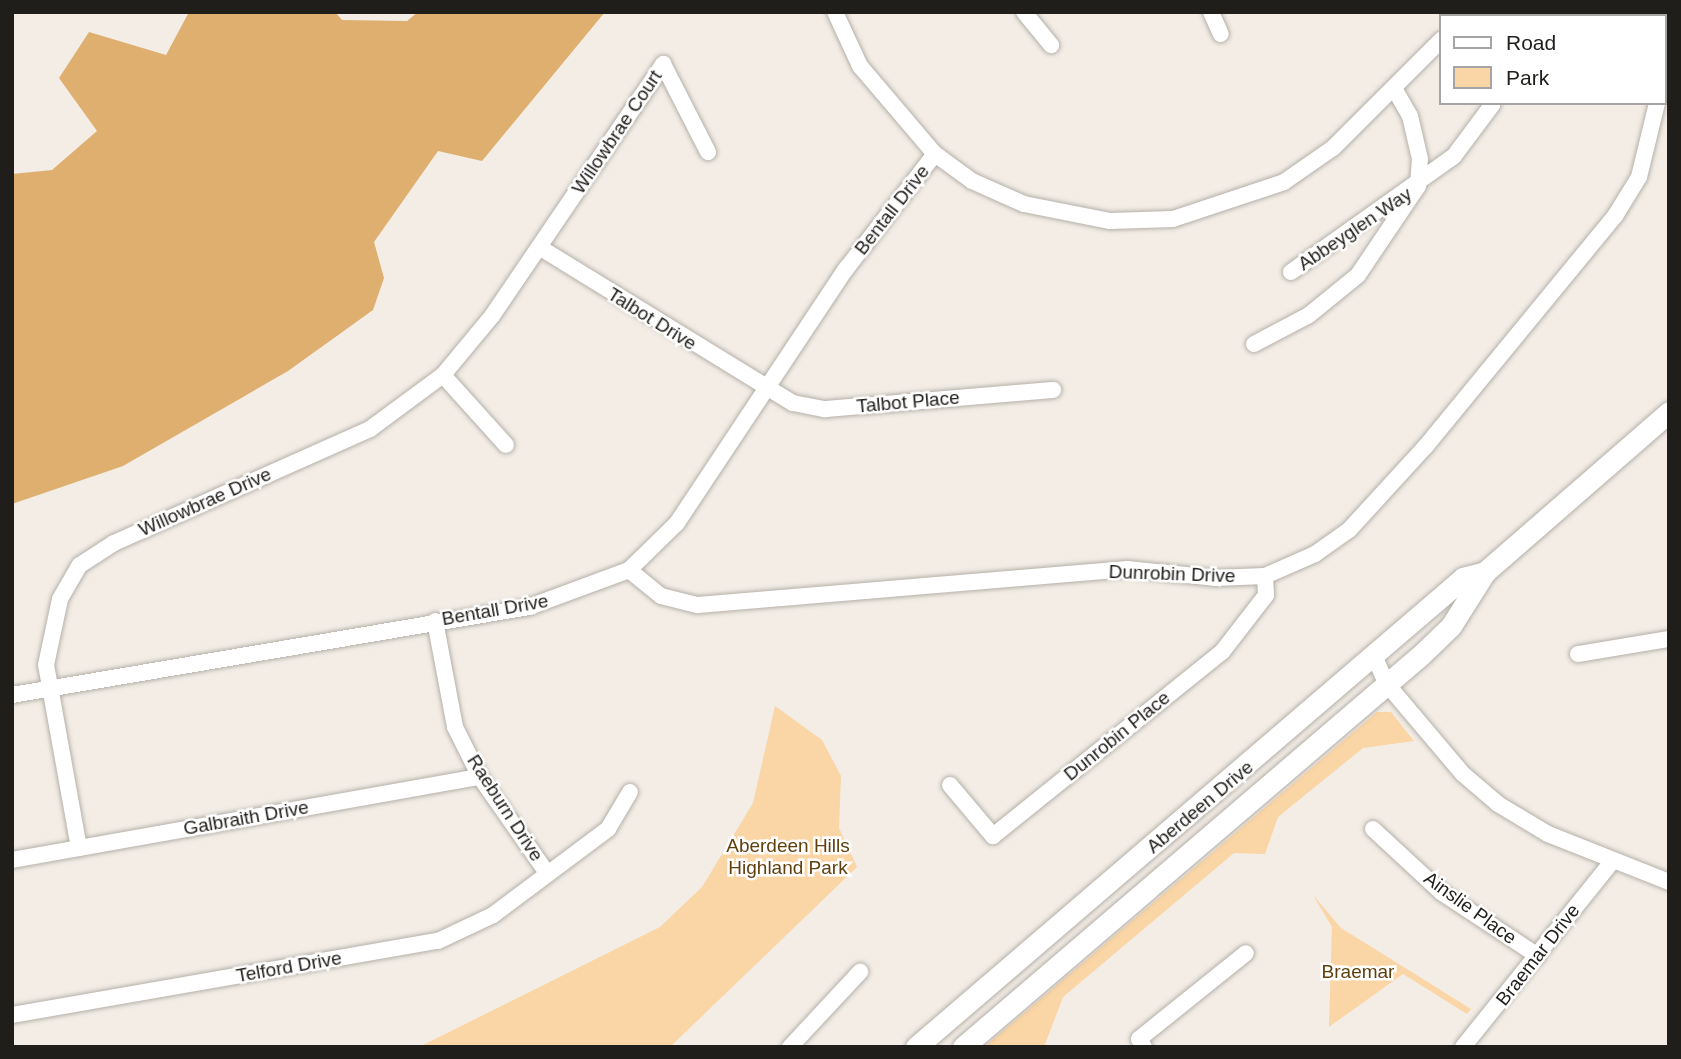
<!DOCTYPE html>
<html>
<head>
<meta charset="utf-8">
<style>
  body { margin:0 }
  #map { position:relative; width:1681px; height:1059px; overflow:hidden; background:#f3ede6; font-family:Helvetica,sans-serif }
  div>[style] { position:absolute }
  .green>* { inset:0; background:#fad5a5 }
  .forest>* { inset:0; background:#deaf6f }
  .roads { filter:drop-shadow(0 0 2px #b5b0a9) drop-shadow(0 0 2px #b5b0a9) }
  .street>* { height:16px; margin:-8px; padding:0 8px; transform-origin:8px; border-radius:8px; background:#fff }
  .secondary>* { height:21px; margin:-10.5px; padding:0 10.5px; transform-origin:10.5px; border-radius:10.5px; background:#fff }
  span { translate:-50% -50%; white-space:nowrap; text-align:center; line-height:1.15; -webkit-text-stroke:5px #fff; paint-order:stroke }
  .street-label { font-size:19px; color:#201e1b }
  .park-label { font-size:19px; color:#5f3f0c }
  .frame { position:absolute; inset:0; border:14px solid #201e1b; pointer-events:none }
  .legend { position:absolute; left:1439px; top:14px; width:228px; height:91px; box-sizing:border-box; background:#fff; border:2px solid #a6a5a4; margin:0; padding:9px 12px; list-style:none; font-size:21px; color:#201e1b }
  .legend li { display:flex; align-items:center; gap:14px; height:35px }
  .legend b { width:35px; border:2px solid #a6a5a4 }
</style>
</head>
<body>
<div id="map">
  <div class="green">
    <div style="clip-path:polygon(775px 706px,822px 740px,841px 776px,839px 828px,857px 867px,670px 1047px,419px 1047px,660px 927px,702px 887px,753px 803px)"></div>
    <div style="clip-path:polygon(1377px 712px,1391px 712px,1414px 741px,1363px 748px,1278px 817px,1265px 854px,1234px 853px,1063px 997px,1044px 1047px,984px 1047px)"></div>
    <div style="clip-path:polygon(1313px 895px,1341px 928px,1471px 1009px,1467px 1014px,1403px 974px,1329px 1027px,1332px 927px)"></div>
  </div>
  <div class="forest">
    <div style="clip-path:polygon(189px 12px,335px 12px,342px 20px,407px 21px,418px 12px,605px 12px,482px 161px,438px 151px,374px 242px,384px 278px,373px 310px,288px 371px,123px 466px,12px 504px,12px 174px,52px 170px,97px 131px,59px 78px,89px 32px,166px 55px)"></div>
  </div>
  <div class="roads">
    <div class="street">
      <div style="left:835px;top:12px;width:60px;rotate:65.2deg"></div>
      <div style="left:860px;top:66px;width:116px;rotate:49.6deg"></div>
      <div style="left:935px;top:154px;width:46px;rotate:36.1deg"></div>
      <div style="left:972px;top:181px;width:57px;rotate:23.9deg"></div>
      <div style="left:1024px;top:204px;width:88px;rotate:11.2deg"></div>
      <div style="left:1110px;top:221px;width:63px;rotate:-1.8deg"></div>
      <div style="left:1173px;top:219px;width:117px;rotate:-18.4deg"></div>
      <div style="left:1284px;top:182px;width:60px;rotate:-34.8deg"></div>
      <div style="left:1333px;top:148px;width:153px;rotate:-45deg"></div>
      <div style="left:1024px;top:12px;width:43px;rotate:50.7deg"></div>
      <div style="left:1211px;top:12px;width:24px;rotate:66deg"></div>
      <div style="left:1462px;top:12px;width:6px;rotate:45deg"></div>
      <div style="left:1653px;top:12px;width:4px;rotate:76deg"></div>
      <div style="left:539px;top:247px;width:298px;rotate:31.6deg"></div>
      <div style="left:793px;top:403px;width:33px;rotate:11deg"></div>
      <div style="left:825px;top:409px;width:229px;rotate:-4.8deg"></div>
      <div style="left:1291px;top:272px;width:200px;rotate:-35.4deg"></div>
      <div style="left:1454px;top:156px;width:64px;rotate:-53.3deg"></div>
      <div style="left:1254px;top:344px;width:62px;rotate:-27.8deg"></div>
      <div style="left:1309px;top:315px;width:63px;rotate:-39.2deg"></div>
      <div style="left:1358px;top:275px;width:107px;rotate:-56deg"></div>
      <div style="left:1418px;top:186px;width:27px;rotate:-86deg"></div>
      <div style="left:1420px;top:159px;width:44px;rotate:-103.1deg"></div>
      <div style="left:1410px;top:116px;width:32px;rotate:-120deg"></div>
      <div style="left:443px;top:375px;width:94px;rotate:48deg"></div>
      <div style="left:629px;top:570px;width:41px;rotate:39.1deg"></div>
      <div style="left:661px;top:596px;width:38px;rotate:14deg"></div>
      <div style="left:698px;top:605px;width:431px;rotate:-4.8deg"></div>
      <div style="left:1127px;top:569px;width:88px;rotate:5.8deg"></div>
      <div style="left:1215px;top:578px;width:50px;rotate:-2.3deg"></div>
      <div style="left:1265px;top:576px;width:55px;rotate:-23.7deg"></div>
      <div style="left:1315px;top:554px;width:42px;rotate:-35.2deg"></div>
      <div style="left:1349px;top:530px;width:114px;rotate:-47.5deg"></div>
      <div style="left:1426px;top:446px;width:298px;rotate:-50.6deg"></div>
      <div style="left:1615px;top:216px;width:46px;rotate:-58.4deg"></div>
      <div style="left:1639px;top:177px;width:76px;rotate:-76.3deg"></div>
      <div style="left:435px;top:621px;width:108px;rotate:79.3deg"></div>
      <div style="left:455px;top:727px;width:56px;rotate:63.4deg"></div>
      <div style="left:480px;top:777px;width:117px;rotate:55.1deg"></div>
      <div style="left:1578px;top:654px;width:92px;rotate:-9.4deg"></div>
      <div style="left:1375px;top:658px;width:27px;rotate:66deg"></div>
      <div style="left:1386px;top:683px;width:119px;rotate:49.8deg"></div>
      <div style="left:1463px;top:774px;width:46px;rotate:40.6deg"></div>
      <div style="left:1498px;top:804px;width:58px;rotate:31deg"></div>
      <div style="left:1548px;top:834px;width:130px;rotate:21.6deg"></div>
      <div style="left:12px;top:695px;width:524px;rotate:-9.66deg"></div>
      <div style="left:529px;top:607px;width:107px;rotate:-20.3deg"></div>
      <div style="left:629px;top:570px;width:67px;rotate:-44.4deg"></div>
      <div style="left:677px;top:523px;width:305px;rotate:-56.4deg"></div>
      <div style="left:846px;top:269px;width:145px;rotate:-52.3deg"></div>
      <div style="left:950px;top:785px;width:67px;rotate:49.9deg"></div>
      <div style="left:993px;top:836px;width:294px;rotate:-38.8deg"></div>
      <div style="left:1222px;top:652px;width:72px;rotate:-52.3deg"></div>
      <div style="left:1266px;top:595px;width:19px;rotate:-93deg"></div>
      <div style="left:1373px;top:829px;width:93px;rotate:42.8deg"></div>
      <div style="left:1441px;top:892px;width:116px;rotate:33.4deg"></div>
      <div style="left:79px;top:848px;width:186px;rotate:-100.2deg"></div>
      <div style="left:46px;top:665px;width:67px;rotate:-78deg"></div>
      <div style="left:60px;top:599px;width:39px;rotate:-60deg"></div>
      <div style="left:80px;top:565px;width:40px;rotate:-32.9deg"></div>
      <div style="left:114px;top:543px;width:280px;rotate:-24deg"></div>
      <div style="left:370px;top:429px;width:91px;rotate:-36.5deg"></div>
      <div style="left:443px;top:375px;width:77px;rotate:-50.3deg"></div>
      <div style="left:492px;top:316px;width:305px;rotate:-55.8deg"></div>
      <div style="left:663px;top:64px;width:99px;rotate:62.9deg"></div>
      <div style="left:12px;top:860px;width:475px;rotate:-10.1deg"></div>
      <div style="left:12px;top:1015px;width:432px;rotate:-9.9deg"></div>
      <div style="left:438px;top:941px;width:61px;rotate:-25.3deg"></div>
      <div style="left:493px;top:915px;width:144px;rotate:-36.8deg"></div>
      <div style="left:608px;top:829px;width:43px;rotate:-59.3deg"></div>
      <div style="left:790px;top:1047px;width:103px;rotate:-47deg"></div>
      <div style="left:1144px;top:1047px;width:9px;rotate:-122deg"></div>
      <div style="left:1139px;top:1039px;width:137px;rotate:-38.8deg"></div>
      <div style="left:1463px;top:1047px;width:238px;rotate:-51.2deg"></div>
    </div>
    <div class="secondary">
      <div style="left:916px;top:1047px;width:721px;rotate:-40.61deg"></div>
      <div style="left:1463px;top:578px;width:23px;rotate:-15deg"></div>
      <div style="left:1485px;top:572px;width:244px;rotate:-41deg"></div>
      <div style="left:963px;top:1047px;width:604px;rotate:-40.57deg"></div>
      <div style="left:1422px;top:654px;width:40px;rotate:-44deg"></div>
      <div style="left:1451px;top:626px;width:64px;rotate:-57.8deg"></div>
    </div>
  </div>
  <div class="street-label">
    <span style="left:617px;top:132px;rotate:-56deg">Willowbrae Court</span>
    <span style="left:892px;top:210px;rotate:-52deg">Bentall Drive</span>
    <span style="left:1355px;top:229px;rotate:-34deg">Abbeyglen Way</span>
    <span style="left:652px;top:319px;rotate:32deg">Talbot Drive</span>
    <span style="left:908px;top:402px;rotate:-5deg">Talbot Place</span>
    <span style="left:205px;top:502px;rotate:-24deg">Willowbrae Drive</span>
    <span style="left:1172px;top:574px;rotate:2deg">Dunrobin Drive</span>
    <span style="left:495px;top:610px;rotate:-10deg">Bentall Drive</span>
    <span style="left:1117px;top:736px;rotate:-39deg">Dunrobin Place</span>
    <span style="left:1200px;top:807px;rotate:-40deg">Aberdeen Drive</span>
    <span style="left:505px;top:808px;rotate:57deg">Raeburn Drive</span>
    <span style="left:246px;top:818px;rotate:-10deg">Galbraith Drive</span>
    <span style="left:1470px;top:908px;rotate:36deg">Ainslie Place</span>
    <span style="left:1538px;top:955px;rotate:-52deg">Braemar Drive</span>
    <span style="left:289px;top:967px;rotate:-10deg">Telford Drive</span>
  </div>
  <div class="park-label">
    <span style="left:788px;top:857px">Aberdeen Hills<br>Highland Park</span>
    <span style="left:1358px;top:972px">Braemar</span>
  </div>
  <div class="frame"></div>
  <ul class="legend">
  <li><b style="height:9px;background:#fff"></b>Road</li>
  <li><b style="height:19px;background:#fad5a5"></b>Park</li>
  </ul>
</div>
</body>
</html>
